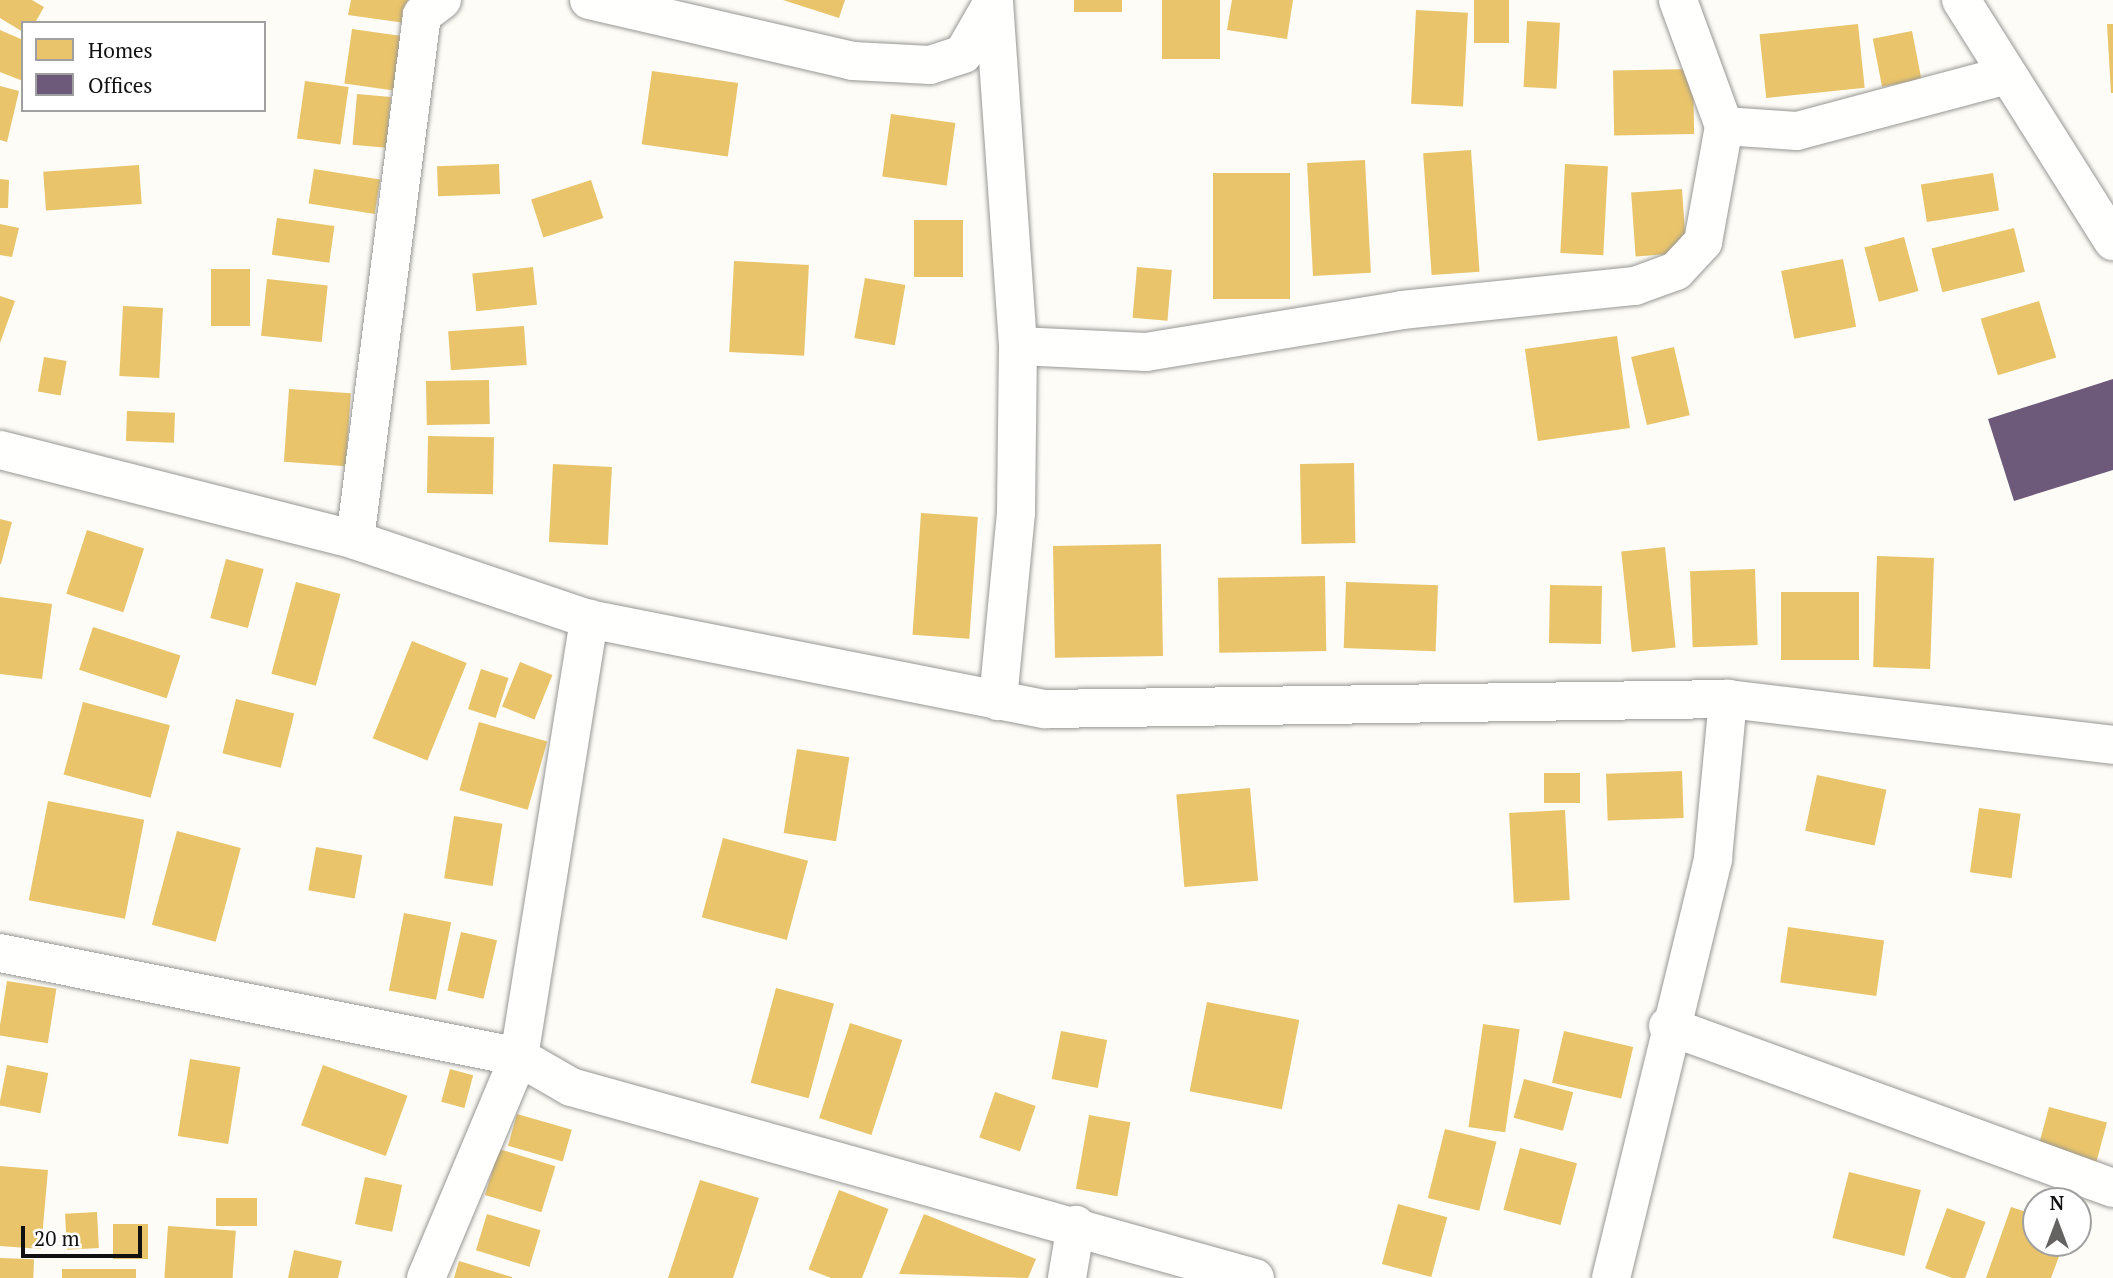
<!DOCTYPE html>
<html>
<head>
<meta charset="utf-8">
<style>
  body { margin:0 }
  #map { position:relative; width:2113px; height:1278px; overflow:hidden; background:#fdfcf7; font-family:"PT Serif",serif }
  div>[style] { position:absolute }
  .homes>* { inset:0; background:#e9c46a; transform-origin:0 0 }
  .offices>* { inset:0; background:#6d597a }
  .roads { filter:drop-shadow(0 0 2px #979795) drop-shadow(0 0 2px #979795) }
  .minor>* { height:38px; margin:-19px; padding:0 19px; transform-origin:19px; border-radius:19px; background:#fffffe }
  .tertiary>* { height:38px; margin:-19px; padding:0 19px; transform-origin:19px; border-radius:19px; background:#fffffe }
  span { translate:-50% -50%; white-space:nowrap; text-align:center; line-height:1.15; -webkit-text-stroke:7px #fff; paint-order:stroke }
  .legend { position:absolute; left:21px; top:21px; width:245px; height:91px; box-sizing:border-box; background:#fff; border:2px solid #a0a0a0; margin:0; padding:9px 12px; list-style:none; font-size:21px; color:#111 }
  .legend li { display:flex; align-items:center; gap:14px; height:35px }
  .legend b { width:35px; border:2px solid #a0a0a0 }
  .north { position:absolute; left:2022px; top:1187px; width:70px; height:70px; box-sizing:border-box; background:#fff; border:2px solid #a0a0a0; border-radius:50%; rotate:0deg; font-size:19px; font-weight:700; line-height:28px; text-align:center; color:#111 }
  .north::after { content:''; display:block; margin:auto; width:24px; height:32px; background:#646362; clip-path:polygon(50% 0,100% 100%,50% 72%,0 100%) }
  .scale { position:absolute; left:21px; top:1226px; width:121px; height:32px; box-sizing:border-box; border:4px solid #111; border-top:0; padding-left:9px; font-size:21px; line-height:24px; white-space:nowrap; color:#111; -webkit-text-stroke:5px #fff; paint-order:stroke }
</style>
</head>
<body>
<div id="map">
  <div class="homes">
    <div style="clip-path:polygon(0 0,32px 0,44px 7px,35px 23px,23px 23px,23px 32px,0 18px)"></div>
    <div style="clip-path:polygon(351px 0,408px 0,405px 23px,348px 15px)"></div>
    <div style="clip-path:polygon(783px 0,845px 0,839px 18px)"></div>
    <div style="left:1074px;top:0;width:48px;height:12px"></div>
    <div style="left:1162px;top:0;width:58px;height:59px"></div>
    <div style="clip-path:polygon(1232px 0,1293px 0,1287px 39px,1227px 30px)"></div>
    <div style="left:1474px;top:0;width:35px;height:43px"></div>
    <div style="left:1416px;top:10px;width:52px;height:94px;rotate:3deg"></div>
    <div style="left:1527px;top:21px;width:33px;height:66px;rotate:3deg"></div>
    <div style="left:1858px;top:24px;width:64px;height:99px;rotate:84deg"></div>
    <div style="clip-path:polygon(2107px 24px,2113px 24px,2113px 93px,2111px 93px)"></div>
    <div style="left:352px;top:29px;width:50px;height:55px;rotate:8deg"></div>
    <div style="clip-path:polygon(0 30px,23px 40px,23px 81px,0 72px)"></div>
    <div style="left:1912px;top:31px;width:49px;height:40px;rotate:79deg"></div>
    <div style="left:1693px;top:69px;width:65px;height:80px;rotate:89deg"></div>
    <div style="left:652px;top:71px;width:87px;height:74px;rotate:8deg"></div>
    <div style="left:305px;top:81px;width:44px;height:58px;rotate:8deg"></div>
    <div style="clip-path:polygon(0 86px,19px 91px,7px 142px,0 140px)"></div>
    <div style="left:357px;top:94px;width:34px;height:51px;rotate:5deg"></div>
    <div style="left:891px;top:114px;width:65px;height:63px;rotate:8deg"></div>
    <div style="left:1471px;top:150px;width:122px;height:48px;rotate:86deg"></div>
    <div style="left:1365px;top:160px;width:113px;height:58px;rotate:87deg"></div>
    <div style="left:499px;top:164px;width:30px;height:62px;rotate:88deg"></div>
    <div style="left:1565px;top:164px;width:43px;height:89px;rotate:3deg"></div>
    <div style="left:139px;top:165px;width:39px;height:96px;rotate:86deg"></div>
    <div style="left:314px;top:169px;width:67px;height:35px;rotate:9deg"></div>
    <div style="left:1213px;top:173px;width:77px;height:126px"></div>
    <div style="left:1993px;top:173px;width:38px;height:73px;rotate:81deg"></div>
    <div style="clip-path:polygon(0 179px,9px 180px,8px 208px,0 208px)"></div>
    <div style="left:591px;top:180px;width:40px;height:63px;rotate:72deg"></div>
    <div style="left:1682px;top:189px;width:64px;height:51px;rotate:86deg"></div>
    <div style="left:277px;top:218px;width:58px;height:37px;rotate:8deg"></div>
    <div style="left:914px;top:220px;width:49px;height:57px"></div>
    <div style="clip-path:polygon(0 224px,19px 228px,12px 257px,0 255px)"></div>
    <div style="left:2014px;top:228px;width:45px;height:85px;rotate:76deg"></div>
    <div style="left:1904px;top:237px;width:56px;height:41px;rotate:75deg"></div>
    <div style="left:1843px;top:259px;width:69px;height:63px;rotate:79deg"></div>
    <div style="left:734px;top:261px;width:75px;height:91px;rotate:3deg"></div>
    <div style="left:533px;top:267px;width:38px;height:61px;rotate:84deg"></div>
    <div style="left:1137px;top:267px;width:35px;height:51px;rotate:5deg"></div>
    <div style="left:211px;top:269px;width:39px;height:57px"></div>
    <div style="left:865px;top:278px;width:41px;height:61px;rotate:10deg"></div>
    <div style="left:267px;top:279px;width:61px;height:57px;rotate:6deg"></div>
    <div style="clip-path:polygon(0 296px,15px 301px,0 343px)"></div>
    <div style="left:2039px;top:301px;width:59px;height:61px;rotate:73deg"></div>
    <div style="left:123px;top:306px;width:40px;height:70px;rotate:3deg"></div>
    <div style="left:524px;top:326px;width:39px;height:76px;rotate:86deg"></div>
    <div style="left:1617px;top:336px;width:93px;height:93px;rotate:82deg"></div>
    <div style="left:1674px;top:347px;width:70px;height:44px;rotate:77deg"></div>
    <div style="left:44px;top:357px;width:23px;height:35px;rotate:10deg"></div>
    <div style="left:489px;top:380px;width:44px;height:63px;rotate:89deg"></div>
    <div style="left:289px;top:389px;width:62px;height:73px;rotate:4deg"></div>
    <div style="left:127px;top:411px;width:48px;height:30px;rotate:2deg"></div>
    <div style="left:428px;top:436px;width:66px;height:57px;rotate:1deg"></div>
    <div style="left:1354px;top:463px;width:80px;height:54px;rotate:89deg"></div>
    <div style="left:553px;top:464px;width:59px;height:78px;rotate:3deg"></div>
    <div style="left:921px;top:513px;width:57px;height:122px;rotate:4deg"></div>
    <div style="clip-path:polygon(0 519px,12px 522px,1px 564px,0 564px)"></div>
    <div style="left:87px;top:530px;width:60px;height:67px;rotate:18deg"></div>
    <div style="left:1161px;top:544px;width:112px;height:108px;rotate:89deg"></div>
    <div style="left:1665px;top:547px;width:101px;height:44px;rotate:84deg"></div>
    <div style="left:1877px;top:556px;width:57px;height:111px;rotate:2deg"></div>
    <div style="left:226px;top:559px;width:39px;height:61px;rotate:15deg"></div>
    <div style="left:1755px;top:569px;width:76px;height:65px;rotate:88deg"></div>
    <div style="left:1325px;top:576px;width:75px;height:107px;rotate:89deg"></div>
    <div style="left:296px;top:582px;width:46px;height:95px;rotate:15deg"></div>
    <div style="left:1346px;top:582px;width:92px;height:66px;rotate:2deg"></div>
    <div style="left:1550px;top:585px;width:52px;height:58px;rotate:1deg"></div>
    <div style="left:1781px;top:592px;width:78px;height:68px"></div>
    <div style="clip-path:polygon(0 597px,52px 604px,42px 679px,0 674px)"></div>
    <div style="left:93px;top:627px;width:92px;height:45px;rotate:18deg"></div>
    <div style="left:412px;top:641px;width:59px;height:105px;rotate:22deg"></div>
    <div style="left:520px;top:662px;width:35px;height:48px;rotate:22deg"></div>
    <div style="left:481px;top:669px;width:29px;height:42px;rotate:18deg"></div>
    <div style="left:236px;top:699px;width:60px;height:56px;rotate:14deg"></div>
    <div style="left:83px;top:702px;width:90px;height:75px;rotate:15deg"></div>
    <div style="left:479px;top:722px;width:71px;height:71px;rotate:16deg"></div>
    <div style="left:797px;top:749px;width:53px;height:85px;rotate:9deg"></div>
    <div style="left:1682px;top:771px;width:47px;height:76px;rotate:88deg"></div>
    <div style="left:1580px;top:773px;width:30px;height:36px;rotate:90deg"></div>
    <div style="left:1817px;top:775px;width:71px;height:57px;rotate:12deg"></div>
    <div style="left:1250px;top:788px;width:93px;height:74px;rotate:85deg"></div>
    <div style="left:48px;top:801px;width:98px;height:101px;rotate:11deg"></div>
    <div style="left:1979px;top:808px;width:42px;height:65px;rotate:8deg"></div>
    <div style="left:1565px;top:810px;width:90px;height:56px;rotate:87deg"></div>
    <div style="left:454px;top:816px;width:49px;height:63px;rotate:9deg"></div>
    <div style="left:177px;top:831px;width:66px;height:97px;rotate:15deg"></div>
    <div style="left:723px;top:838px;width:88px;height:82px;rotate:15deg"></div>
    <div style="left:316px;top:847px;width:47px;height:44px;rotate:10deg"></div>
    <div style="left:404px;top:913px;width:48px;height:79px;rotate:11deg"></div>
    <div style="left:1788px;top:927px;width:97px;height:56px;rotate:8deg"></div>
    <div style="left:461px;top:932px;width:37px;height:60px;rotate:13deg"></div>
    <div style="left:7px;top:981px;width:50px;height:55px;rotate:9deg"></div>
    <div style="left:776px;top:988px;width:60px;height:98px;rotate:15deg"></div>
    <div style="left:1207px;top:1002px;width:94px;height:91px;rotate:11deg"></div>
    <div style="left:850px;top:1023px;width:55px;height:100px;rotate:18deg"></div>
    <div style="left:1483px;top:1024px;width:37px;height:104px;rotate:8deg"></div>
    <div style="left:1061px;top:1031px;width:47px;height:49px;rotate:11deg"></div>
    <div style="left:1564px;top:1031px;width:71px;height:53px;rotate:13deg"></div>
    <div style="left:190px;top:1059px;width:51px;height:78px;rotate:9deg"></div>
    <div style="left:7px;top:1065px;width:42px;height:41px;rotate:11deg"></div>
    <div style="left:323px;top:1065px;width:90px;height:64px;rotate:20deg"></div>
    <div style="left:450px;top:1069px;width:24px;height:34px;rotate:15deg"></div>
    <div style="left:1524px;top:1079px;width:51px;height:40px;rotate:15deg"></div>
    <div style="left:995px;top:1092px;width:43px;height:48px;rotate:19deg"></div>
    <div style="left:2049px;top:1107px;width:60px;height:42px;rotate:15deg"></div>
    <div style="left:517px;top:1114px;width:57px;height:33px;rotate:16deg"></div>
    <div style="left:1089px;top:1115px;width:42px;height:75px;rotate:10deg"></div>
    <div style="left:1445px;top:1129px;width:53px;height:71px;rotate:14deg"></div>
    <div style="left:1520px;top:1148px;width:59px;height:64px;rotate:15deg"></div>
    <div style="left:499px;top:1149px;width:59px;height:48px;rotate:17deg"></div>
    <div style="clip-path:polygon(0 1166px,48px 1170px,41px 1249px,0 1246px)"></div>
    <div style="left:1849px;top:1172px;width:74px;height:68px;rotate:14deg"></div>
    <div style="left:365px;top:1177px;width:38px;height:48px;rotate:12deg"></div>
    <div style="clip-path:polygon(700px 1180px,759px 1198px,733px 1278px,668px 1278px)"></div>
    <div style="left:839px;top:1190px;width:53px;height:85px;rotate:21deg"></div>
    <div style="left:216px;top:1198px;width:41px;height:28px"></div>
    <div style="left:1398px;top:1204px;width:51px;height:62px;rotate:15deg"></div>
    <div style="clip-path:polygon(2011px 1207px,2036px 1215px,2036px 1243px,2064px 1243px,2051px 1278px,1986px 1278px)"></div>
    <div style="left:1947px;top:1208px;width:41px;height:64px;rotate:20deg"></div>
    <div style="left:97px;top:1212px;width:36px;height:32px;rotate:87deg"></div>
    <div style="left:487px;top:1214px;width:56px;height:38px;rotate:17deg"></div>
    <div style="clip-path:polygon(924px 1214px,1036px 1259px,1028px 1278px,899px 1274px)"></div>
    <div style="left:148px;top:1224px;width:35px;height:35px;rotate:90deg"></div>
    <div style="left:168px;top:1226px;width:68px;height:52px;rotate:4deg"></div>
    <div style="clip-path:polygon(294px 1250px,342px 1261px,338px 1278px,288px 1278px)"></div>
    <div style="left:0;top:1258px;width:34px;height:20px;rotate:2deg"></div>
    <div style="clip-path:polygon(459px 1261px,512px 1277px,512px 1278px,454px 1278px)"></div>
    <div style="left:62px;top:1269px;width:74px;height:9px"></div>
  </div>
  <div class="offices">
    <div style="clip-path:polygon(2113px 379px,2113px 470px,2014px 501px,1988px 419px)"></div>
  </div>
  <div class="roads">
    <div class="minor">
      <div style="left:589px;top:0;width:271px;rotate:13deg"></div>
      <div style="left:853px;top:61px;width:77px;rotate:3deg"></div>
      <div style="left:930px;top:65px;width:35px;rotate:-18deg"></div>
      <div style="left:963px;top:54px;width:62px;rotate:-60.1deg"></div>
      <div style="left:994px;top:2px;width:345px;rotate:86deg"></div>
      <div style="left:1018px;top:346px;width:167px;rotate:90.7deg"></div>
      <div style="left:1016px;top:513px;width:189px;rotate:95.5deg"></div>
      <div style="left:1724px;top:126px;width:73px;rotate:3.9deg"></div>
      <div style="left:1797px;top:131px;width:217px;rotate:-14.9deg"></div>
      <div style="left:1018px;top:346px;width:128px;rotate:2.7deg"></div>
      <div style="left:1146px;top:352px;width:259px;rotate:-9.3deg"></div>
      <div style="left:1402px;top:310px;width:234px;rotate:-5.9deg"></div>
      <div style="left:1635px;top:286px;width:44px;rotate:-20.1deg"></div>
      <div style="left:1676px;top:271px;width:40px;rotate:-47deg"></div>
      <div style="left:1703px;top:242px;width:118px;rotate:-79.7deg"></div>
      <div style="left:1724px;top:126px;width:134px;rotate:-110.1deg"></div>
      <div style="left:0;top:450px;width:366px;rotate:14.2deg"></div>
      <div style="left:355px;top:540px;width:247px;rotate:18.7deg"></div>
      <div style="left:589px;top:619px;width:465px;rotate:11.2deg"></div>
      <div style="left:1045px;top:709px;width:683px;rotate:-0.84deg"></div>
      <div style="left:1728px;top:699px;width:388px;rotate:6.8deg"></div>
      <div style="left:355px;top:540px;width:529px;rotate:-82.73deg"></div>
      <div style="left:422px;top:15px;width:25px;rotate:-37deg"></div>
      <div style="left:0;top:953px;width:529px;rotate:11.33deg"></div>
      <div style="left:519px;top:1057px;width:60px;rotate:30deg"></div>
      <div style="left:571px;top:1087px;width:710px;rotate:15.6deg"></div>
      <div style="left:1668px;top:1026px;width:474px;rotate:20deg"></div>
      <div style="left:426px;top:1278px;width:240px;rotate:-67.2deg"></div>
      <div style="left:519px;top:1057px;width:444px;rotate:-80.9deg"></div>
      <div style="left:1067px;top:1278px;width:54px;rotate:-80.4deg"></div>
      <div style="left:1611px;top:1278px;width:432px;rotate:-76.3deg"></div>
      <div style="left:1713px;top:858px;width:160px;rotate:-84.6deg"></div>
    </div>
    <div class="tertiary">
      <div style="left:1961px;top:0;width:285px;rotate:57.8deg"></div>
    </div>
  </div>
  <ul class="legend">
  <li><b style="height:19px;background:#e9c46a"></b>Homes</li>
  <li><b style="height:19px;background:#6d597a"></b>Offices</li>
  </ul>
  <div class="north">N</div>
  <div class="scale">20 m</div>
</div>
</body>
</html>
